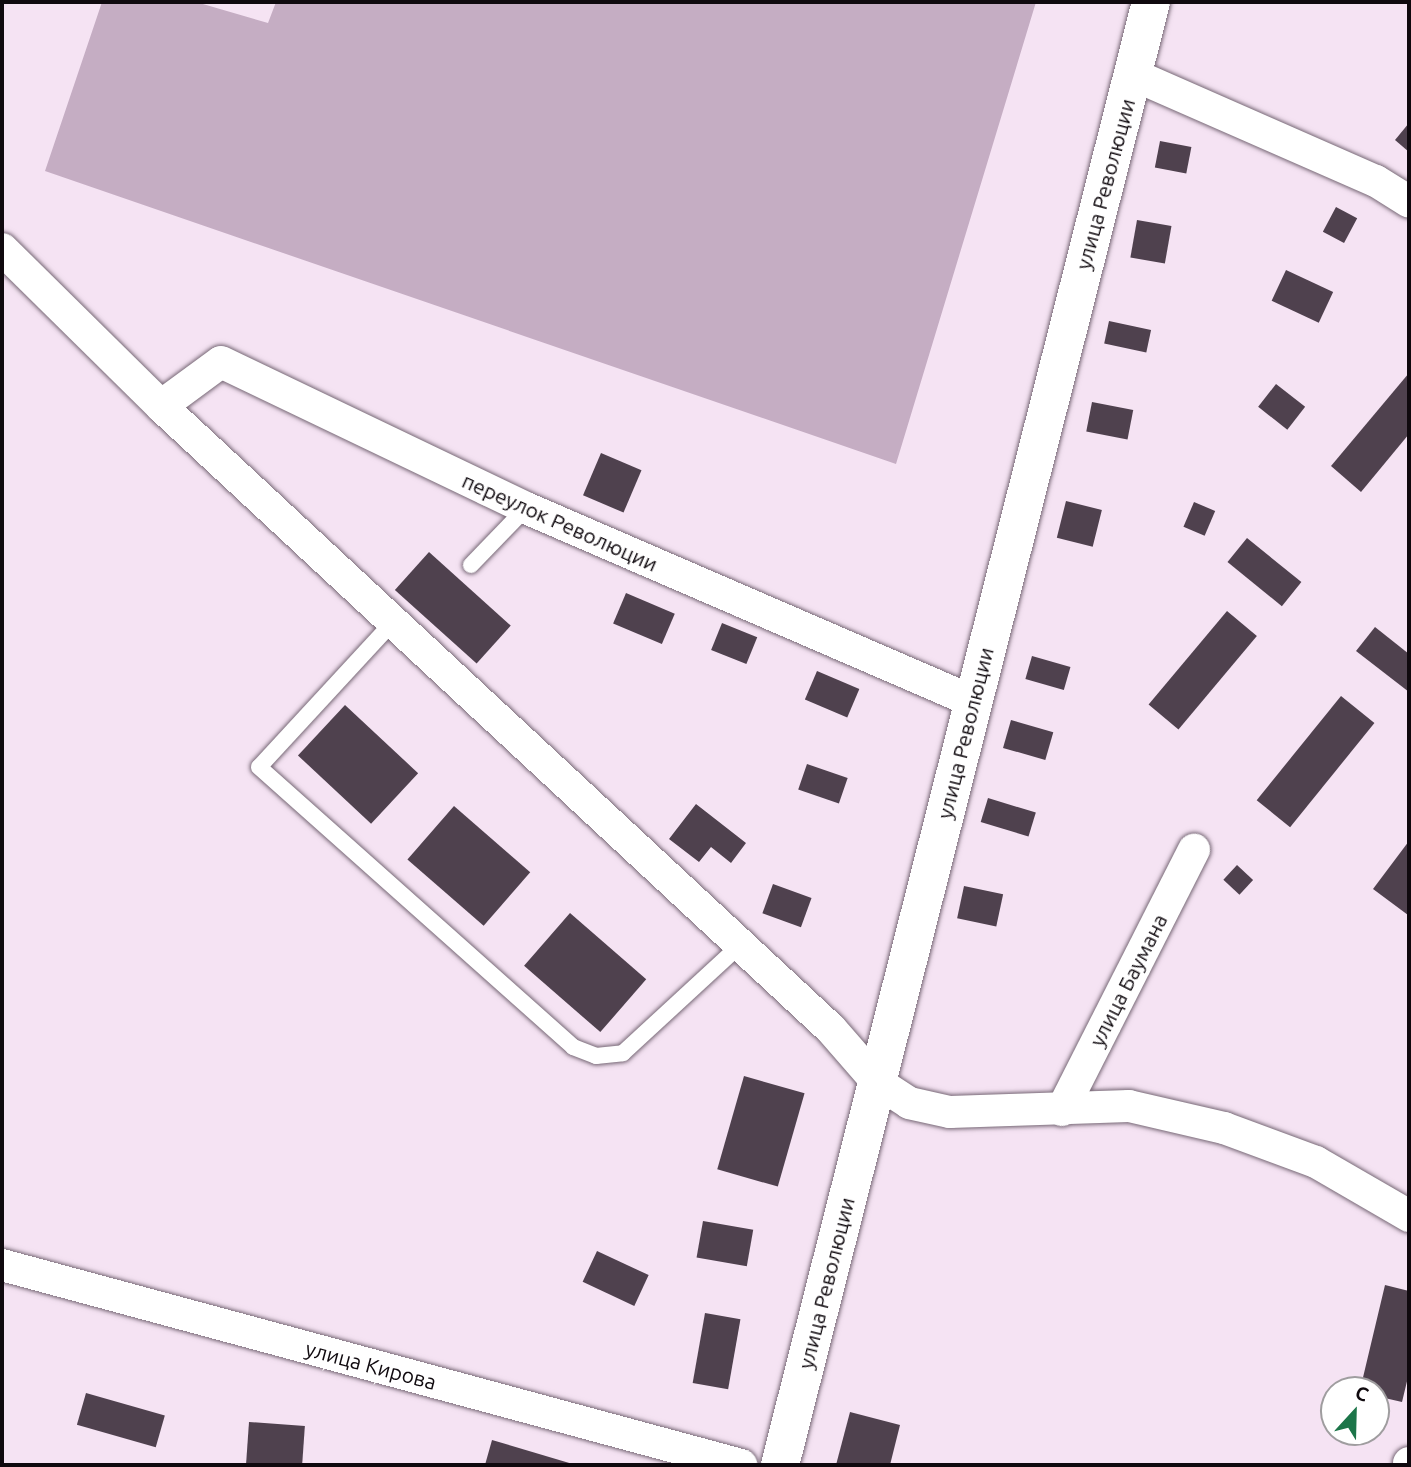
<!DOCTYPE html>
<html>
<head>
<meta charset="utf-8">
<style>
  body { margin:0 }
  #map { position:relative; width:1411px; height:1467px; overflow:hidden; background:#f5e3f3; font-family:Ubuntu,sans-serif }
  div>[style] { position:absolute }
  .green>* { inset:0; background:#c5adc3 }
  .building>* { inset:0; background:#4f414e; transform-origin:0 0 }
  .roads { filter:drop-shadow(0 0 2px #776876) drop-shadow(0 0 2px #776876) }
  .service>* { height:16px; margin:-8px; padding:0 8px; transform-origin:8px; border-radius:8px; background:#fff }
  .minor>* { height:32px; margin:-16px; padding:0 16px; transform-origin:16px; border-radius:16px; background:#fff }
  .tertiary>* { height:38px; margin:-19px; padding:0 19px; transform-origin:19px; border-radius:19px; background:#fff }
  span { translate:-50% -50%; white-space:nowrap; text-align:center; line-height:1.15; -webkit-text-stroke:7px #fff; paint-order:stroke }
  .street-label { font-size:21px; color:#0f090e }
  .frame { position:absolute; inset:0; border:4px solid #0f090e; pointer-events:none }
  .north { position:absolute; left:1320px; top:1376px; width:70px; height:70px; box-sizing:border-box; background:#fff; border:2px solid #9f9d9f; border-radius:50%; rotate:22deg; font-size:19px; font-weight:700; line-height:28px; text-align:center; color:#0f090e }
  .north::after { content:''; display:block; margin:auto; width:24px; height:32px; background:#1c7549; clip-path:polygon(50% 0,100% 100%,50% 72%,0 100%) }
</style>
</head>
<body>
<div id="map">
  <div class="green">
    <div style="clip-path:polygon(102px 2px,196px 2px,268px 23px,276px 2px,1036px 2px,896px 464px,45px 171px)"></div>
  </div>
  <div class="building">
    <div style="clip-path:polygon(1409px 123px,1409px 152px,1395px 140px)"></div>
    <div style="left:1160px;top:141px;width:32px;height:27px;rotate:11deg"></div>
    <div style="left:1336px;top:207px;width:24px;height:28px;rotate:28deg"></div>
    <div style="left:1137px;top:220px;width:35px;height:38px;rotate:10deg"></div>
    <div style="left:1286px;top:270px;width:52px;height:34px;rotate:25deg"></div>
    <div style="left:1109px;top:321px;width:43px;height:23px;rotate:12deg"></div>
    <div style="clip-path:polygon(1409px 373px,1409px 434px,1361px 492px,1331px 466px)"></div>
    <div style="left:1276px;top:384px;width:37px;height:29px;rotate:38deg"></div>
    <div style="left:1092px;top:402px;width:42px;height:30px;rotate:11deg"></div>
    <div style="left:601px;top:453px;width:44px;height:46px;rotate:23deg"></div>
    <div style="left:1066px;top:501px;width:37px;height:38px;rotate:14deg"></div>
    <div style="left:1194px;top:502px;width:23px;height:27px;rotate:23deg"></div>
    <div style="left:1247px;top:538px;width:70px;height:31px;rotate:39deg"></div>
    <div style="left:429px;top:552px;width:110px;height:51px;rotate:42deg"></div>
    <div style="left:626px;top:593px;width:53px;height:33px;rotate:23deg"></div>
    <div style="left:1227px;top:611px;width:39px;height:122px;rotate:40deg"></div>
    <div style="left:722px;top:623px;width:38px;height:29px;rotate:22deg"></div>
    <div style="clip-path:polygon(1375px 627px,1409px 654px,1409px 692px,1356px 651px)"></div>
    <div style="left:1032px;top:656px;width:40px;height:24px;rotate:16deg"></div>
    <div style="left:817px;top:671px;width:46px;height:31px;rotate:23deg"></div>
    <div style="left:1341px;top:696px;width:43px;height:134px;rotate:39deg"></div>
    <div style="left:345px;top:705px;width:100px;height:69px;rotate:43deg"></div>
    <div style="left:1011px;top:720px;width:44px;height:29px;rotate:16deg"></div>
    <div style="left:807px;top:764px;width:43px;height:27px;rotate:19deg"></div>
    <div style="left:988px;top:798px;width:50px;height:25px;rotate:17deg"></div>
    <div style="clip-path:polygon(696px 804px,746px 843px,731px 863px,711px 847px,699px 862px,669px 839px)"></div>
    <div style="left:454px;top:806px;width:101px;height:71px;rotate:41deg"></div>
    <div style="clip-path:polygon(1409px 841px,1409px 913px,1408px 915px,1373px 889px)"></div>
    <div style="left:1237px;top:865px;width:22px;height:20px;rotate:43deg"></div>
    <div style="left:773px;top:884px;width:41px;height:31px;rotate:20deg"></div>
    <div style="left:964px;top:886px;width:40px;height:33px;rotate:12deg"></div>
    <div style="left:570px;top:913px;width:101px;height:70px;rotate:41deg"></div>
    <div style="left:744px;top:1076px;width:63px;height:97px;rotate:16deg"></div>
    <div style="left:703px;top:1221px;width:51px;height:37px;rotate:10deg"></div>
    <div style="left:597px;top:1251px;width:57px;height:34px;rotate:25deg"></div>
    <div style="clip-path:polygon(1385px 1285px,1409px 1291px,1409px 1373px,1402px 1402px,1376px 1396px,1376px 1390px,1360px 1390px)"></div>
    <div style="left:705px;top:1313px;width:36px;height:71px;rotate:10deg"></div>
    <div style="left:86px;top:1393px;width:82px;height:33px;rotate:16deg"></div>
    <div style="clip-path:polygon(850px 1412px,900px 1425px,890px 1465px,836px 1465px)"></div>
    <div style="left:249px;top:1422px;width:56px;height:43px;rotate:4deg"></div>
    <div style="clip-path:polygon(492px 1440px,576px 1465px,485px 1465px)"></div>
  </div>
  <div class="roads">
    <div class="service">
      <div style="left:471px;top:565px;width:79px;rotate:-46deg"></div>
      <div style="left:393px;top:622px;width:197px;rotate:132.7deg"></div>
      <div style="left:259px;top:767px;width:421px;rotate:41.7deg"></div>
      <div style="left:573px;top:1047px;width:25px;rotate:21deg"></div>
      <div style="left:596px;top:1056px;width:27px;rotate:-6deg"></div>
      <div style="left:623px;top:1053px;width:156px;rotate:-42.7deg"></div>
    </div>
    <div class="minor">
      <div style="left:1134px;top:75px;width:264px;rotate:23.7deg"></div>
      <div style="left:1376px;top:181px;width:39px;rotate:32deg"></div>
      <div style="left:2px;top:249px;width:223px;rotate:44.6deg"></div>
      <div style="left:161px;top:406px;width:915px;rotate:42.92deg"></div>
      <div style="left:831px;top:1029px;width:70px;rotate:49deg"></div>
      <div style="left:877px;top:1082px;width:38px;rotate:33deg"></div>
      <div style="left:909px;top:1103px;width:42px;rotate:12.4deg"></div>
      <div style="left:950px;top:1112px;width:179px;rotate:-1.9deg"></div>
      <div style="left:1129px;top:1106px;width:98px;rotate:13deg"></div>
      <div style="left:1224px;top:1128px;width:98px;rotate:20.3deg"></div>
      <div style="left:1316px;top:1162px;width:108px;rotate:30.1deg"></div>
      <div style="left:161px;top:406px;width:74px;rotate:-36.3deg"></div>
      <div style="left:221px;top:362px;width:338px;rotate:25.6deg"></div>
      <div style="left:526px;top:508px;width:487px;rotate:23.4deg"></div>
      <div style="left:1062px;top:1110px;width:292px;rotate:-63.1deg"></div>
      <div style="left:2px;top:1265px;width:766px;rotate:15.14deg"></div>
      <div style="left:1409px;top:1465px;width:2px;rotate:-90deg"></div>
    </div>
    <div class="tertiary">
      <div style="left:780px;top:1465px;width:1509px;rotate:-75.77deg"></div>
    </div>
  </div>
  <div class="street-label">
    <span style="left:1105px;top:184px;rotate:-75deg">улица Революции</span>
    <span style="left:560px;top:522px;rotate:24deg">переулок Революции</span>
    <span style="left:965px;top:733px;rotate:-76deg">улица Революции</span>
    <span style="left:1128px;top:980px;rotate:-63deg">улица Баумана</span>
    <span style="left:826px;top:1283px;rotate:-76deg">улица Революции</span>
    <span style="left:371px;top:1365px;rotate:15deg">улица Кирова</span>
  </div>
  <div class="frame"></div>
  <div class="north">С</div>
</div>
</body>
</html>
